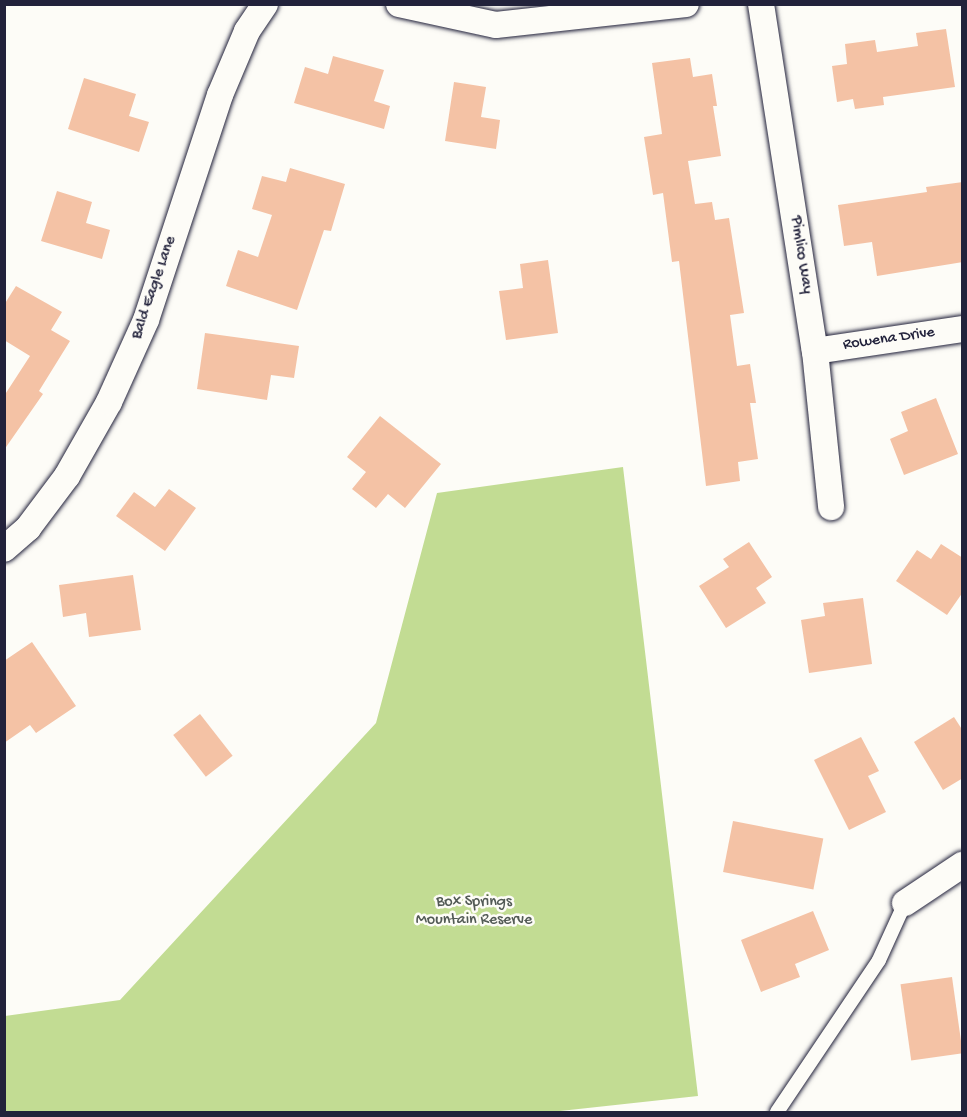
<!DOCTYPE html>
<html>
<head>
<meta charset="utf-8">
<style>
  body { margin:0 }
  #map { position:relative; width:967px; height:1117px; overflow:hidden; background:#fdfcf7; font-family:"Gochi Hand",sans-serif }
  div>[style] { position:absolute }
  .green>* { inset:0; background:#c2dc93 }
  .building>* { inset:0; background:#f4c2a5; transform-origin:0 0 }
  .roads { filter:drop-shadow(0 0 2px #22223b) drop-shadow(0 0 2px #22223b) }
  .lane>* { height:14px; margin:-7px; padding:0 7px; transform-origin:7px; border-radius:7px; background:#fdfcf7 }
  .street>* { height:26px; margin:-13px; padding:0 13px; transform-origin:13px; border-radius:13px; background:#fdfcf7 }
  span { translate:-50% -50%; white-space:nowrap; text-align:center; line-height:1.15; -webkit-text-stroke:5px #fdfcf7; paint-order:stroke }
  .street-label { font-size:16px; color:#22223b }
  .park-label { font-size:16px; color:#525a55 }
  .frame { position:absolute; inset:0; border:6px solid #22223b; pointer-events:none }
</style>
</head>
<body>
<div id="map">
  <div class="green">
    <div style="clip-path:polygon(623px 467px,698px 1096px,551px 1112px,5px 1112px,5px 1016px,120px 1000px,376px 723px,437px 493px)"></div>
  </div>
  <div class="building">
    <div style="clip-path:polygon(946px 29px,955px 87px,883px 97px,884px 105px,855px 109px,853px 99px,837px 102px,832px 66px,847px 64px,845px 44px,875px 40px,877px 52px,918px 46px,916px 33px)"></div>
    <div style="clip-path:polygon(333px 56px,384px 70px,374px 101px,390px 106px,384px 129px,294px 103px,305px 67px,328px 74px)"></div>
    <div style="clip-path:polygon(690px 58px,693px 77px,712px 74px,717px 106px,713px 106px,721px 156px,688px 161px,695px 204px,712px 202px,715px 220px,729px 218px,744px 313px,730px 315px,737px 366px,750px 364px,756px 403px,750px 403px,758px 459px,738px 462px,740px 481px,706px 486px,679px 261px,672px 262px,663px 193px,653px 195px,644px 137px,662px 134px,652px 63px)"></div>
    <div style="clip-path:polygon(84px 78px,136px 94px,129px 116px,149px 122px,139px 152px,68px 129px)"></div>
    <div style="clip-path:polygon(454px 82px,486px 87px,481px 117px,500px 120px,496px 149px,445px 141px)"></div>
    <div style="clip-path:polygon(290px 168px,345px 184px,331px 231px,324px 230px,297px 310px,226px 286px,238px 250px,258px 257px,272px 215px,252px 209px,262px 176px,286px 182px)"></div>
    <div style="clip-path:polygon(963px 182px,963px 262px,877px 276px,872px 242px,844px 246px,838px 205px,927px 192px,926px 187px)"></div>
    <div style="clip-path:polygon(57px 191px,92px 202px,86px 223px,110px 230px,102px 259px,41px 241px)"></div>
    <div style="clip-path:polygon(548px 260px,558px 333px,506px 340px,499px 291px,523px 288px,520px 264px)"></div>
    <div style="clip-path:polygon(16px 286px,62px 312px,51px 330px,70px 341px,39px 391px,43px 394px,4px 450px,4px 396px,30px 356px,4px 340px,4px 305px)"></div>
    <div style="clip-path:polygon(205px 333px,299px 346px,294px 378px,271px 375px,267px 400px,197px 389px)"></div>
    <div style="clip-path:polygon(936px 398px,958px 454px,904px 475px,890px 439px,908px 431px,901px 412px)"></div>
    <div style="clip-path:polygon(380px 416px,441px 464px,405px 508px,388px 494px,376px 508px,352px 489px,366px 472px,347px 457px)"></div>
    <div style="clip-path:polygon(169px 489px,196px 508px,165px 551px,116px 516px,134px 492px,155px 507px)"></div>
    <div style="clip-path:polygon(749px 542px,772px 577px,756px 588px,766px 603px,726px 628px,699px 586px,729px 567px,723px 559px)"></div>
    <div style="clip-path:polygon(941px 544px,963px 558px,963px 592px,947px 615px,896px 581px,917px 550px,931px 559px)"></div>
    <div style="clip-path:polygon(133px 575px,141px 630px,89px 637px,86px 613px,63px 617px,59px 585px)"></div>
    <div style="clip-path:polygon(863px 598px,872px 664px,809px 673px,801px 620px,825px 616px,823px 603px)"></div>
    <div style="clip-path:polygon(32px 642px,76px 706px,36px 733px,30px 725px,4px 743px,4px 661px)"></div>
    <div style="left:200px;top:714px;width:53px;height:34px;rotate:52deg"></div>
    <div style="clip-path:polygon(954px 717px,963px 731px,963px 778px,943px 790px,914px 742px)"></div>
    <div style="clip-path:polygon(861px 737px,879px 771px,868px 776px,886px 812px,849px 830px,814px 760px)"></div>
    <div style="left:733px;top:821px;width:92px;height:52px;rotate:11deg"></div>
    <div style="clip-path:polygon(813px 911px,829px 950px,795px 964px,800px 977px,761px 992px,741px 940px)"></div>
    <div style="left:952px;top:977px;width:77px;height:52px;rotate:82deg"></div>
  </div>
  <div class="roads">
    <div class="lane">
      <div style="left:777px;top:1112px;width:183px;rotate:-56.1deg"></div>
      <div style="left:879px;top:960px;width:63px;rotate:-65.5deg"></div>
    </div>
    <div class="street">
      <div style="left:399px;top:4px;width:99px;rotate:12.2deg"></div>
      <div style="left:496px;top:25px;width:191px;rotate:-6.3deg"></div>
      <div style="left:761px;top:4px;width:351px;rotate:81.2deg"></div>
      <div style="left:815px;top:351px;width:157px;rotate:84.1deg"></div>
      <div style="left:815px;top:351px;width:149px;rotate:-8.5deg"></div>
      <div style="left:4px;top:549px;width:32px;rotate:-41deg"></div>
      <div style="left:28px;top:528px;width:65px;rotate:-53.1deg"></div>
      <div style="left:67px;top:476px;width:85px;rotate:-60.4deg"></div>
      <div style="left:109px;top:402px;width:90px;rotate:-65.7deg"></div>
      <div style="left:146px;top:320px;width:237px;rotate:-71.8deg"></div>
      <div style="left:220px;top:95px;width:69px;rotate:-67.1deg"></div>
      <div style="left:247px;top:31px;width:32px;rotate:-56deg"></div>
      <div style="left:905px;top:903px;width:69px;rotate:-33.7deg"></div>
    </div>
  </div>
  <div class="street-label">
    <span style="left:800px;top:255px;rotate:81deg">Pimlico Way</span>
    <span style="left:155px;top:288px;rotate:-71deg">Bald Eagle Lane</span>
    <span style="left:889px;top:340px;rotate:-8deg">Rowena Drive</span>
  </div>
  <div class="park-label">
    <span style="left:474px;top:912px">Box Springs<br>Mountain Reserve</span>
  </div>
  <div class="frame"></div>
</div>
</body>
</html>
